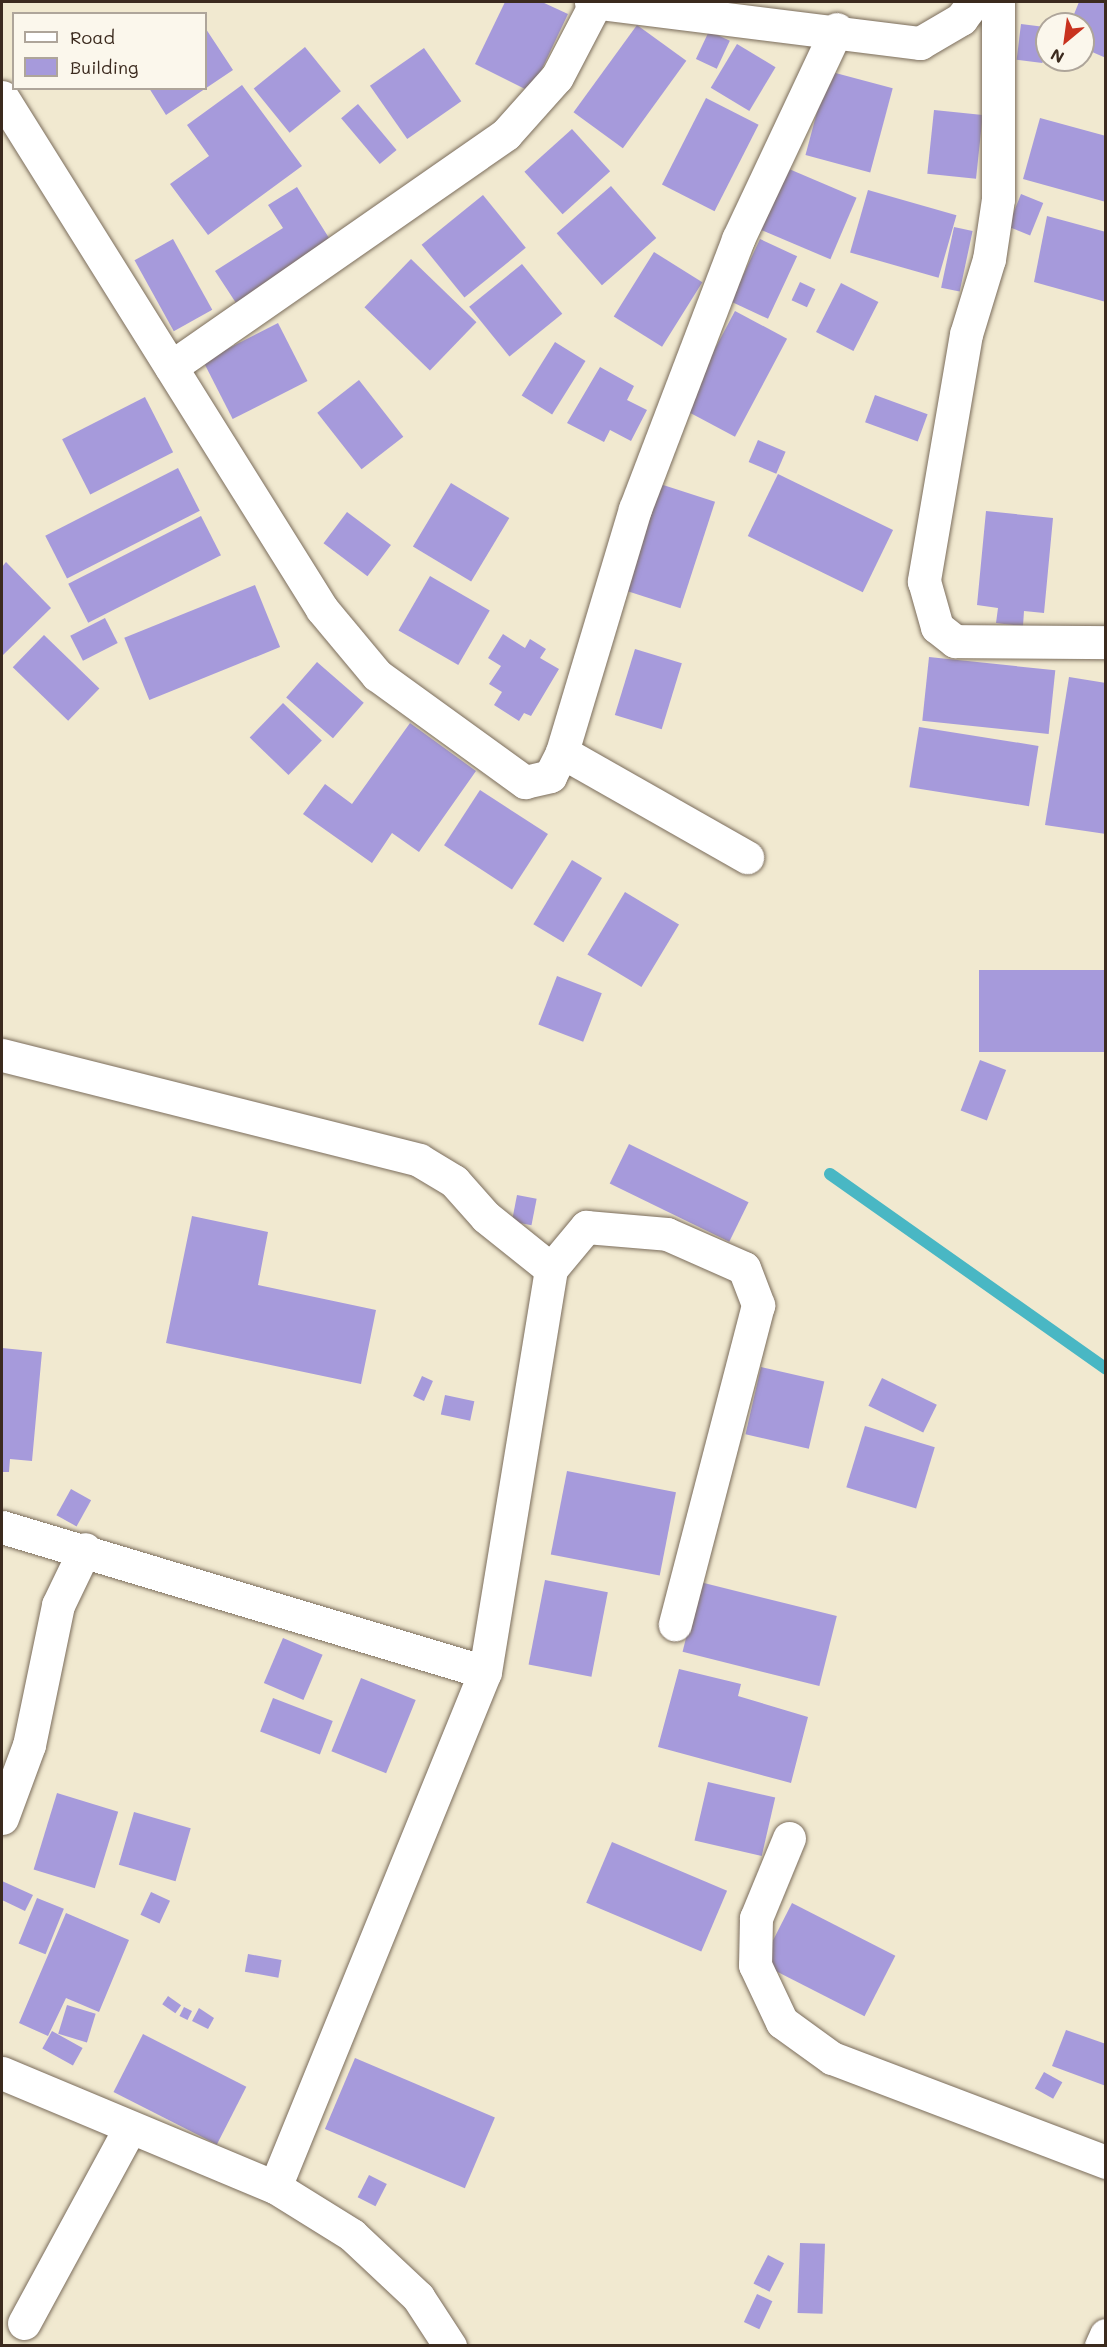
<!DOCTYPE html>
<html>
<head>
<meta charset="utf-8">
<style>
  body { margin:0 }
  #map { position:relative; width:1107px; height:2347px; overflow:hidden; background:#f1e9d0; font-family:Mali,sans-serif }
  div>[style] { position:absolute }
  .stream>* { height:12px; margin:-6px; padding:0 6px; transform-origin:6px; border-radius:6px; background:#49b7c4 }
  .building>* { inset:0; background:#a69adb; transform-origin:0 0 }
  .roads { filter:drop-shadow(0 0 2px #7b6d5c) drop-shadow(0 0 2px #7b6d5c) }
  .minor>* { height:33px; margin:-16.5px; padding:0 16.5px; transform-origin:16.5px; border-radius:16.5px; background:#fff }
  span { translate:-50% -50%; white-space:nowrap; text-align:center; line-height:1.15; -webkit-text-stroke:4.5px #fbf7ec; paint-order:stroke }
  .frame { position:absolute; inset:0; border:3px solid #3b2a1e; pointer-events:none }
  .legend { position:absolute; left:12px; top:12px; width:195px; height:78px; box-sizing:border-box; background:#fbf7ec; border:2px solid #aea59a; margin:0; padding:8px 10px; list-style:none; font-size:18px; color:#3b2a1e }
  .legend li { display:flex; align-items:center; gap:12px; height:30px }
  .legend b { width:30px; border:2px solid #aea59a }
  .north { position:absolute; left:1035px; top:12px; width:60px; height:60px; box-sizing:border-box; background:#fbf7ec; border:2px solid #aea59a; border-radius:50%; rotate:209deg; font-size:16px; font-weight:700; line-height:24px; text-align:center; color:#3b2a1e }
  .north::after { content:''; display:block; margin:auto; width:21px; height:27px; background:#c8321e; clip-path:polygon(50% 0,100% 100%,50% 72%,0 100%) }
</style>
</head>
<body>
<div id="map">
  <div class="stream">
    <div style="left:830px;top:1174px;width:338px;rotate:35.2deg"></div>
  </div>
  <div class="building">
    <div style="clip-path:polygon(505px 2px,542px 2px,568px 14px,531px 92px,475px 64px)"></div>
    <div style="clip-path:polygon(1079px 2px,1106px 2px,1106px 58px,1083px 48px,1083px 24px,1070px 24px)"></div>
    <div style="left:1021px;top:24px;width:26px;height:36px;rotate:7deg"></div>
    <div style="left:637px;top:25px;width:61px;height:108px;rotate:36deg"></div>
    <div style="clip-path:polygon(206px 29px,233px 70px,166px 115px,149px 88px,206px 88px)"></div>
    <div style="left:709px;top:31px;width:23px;height:31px;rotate:25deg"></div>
    <div style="left:737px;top:44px;width:45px;height:51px;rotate:31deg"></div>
    <div style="left:305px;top:47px;width:57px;height:66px;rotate:51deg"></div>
    <div style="left:424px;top:48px;width:65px;height:66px;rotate:55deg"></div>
    <div style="left:828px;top:71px;width:67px;height:87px;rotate:15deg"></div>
    <div style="clip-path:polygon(242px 85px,302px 166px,208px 235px,170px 184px,209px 156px,187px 125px)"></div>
    <div style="left:706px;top:98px;width:59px;height:97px;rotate:27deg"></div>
    <div style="left:358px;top:104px;width:60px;height:22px;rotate:50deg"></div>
    <div style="left:934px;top:110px;width:49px;height:64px;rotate:6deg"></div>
    <div style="clip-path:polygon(1040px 118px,1106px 136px,1106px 202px,1023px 179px)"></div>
    <div style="left:572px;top:129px;width:57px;height:64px;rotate:48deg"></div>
    <div style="left:782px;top:166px;width:81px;height:67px;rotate:23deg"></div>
    <div style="left:611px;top:186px;width:69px;height:72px;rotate:49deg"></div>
    <div style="clip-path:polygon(297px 187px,334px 246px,238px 306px,215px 271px,283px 228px,268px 205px)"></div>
    <div style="left:868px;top:190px;width:92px;height:65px;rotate:16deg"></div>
    <div style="left:1021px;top:194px;width:24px;height:35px;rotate:22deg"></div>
    <div style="left:483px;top:195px;width:68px;height:79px;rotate:51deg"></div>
    <div style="clip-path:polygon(1047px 216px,1106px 232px,1106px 302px,1034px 282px)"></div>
    <div style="left:954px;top:227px;width:19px;height:62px;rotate:12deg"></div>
    <div style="left:173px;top:239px;width:81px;height:44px;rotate:61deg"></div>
    <div style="left:760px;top:239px;width:41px;height:69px;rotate:25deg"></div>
    <div style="left:654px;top:252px;width:57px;height:76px;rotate:32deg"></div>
    <div style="left:411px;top:259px;width:91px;height:67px;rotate:44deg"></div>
    <div style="left:522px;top:264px;width:64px;height:68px;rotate:51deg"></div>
    <div style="left:800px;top:282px;width:17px;height:20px;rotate:25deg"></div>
    <div style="left:841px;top:283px;width:42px;height:55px;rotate:27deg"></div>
    <div style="left:735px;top:311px;width:59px;height:111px;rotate:28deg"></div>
    <div style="left:278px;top:323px;width:65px;height:84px;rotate:63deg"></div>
    <div style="left:555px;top:342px;width:36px;height:63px;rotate:32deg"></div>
    <div style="clip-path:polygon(600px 367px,634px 386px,627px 400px,647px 410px,631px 441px,610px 430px,604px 442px,567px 423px)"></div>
    <div style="left:359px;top:380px;width:72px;height:53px;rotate:52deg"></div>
    <div style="left:875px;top:395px;width:56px;height:29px;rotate:20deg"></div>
    <div style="left:145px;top:397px;width:62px;height:93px;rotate:63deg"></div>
    <div style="left:758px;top:440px;width:30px;height:24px;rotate:23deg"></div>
    <div style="left:178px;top:468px;width:48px;height:149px;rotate:63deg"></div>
    <div style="left:778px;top:474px;width:128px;height:69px;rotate:26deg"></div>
    <div style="left:451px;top:483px;width:68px;height:74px;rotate:31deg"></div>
    <div style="left:657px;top:483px;width:61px;height:112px;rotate:18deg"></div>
    <div style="clip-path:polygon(986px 511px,1053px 518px,1044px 613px,1024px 611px,1023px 626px,996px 623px,998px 608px,977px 605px)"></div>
    <div style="left:347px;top:512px;width:55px;height:39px;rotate:37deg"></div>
    <div style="left:201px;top:516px;width:44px;height:149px;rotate:63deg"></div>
    <div style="clip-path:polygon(6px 562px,51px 608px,2px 656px,2px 567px)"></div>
    <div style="left:430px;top:576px;width:69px;height:63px;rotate:30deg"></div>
    <div style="left:255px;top:585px;width:67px;height:141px;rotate:68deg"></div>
    <div style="left:105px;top:618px;width:28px;height:39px;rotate:63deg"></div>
    <div style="clip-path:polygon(503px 634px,525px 648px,530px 639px,546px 649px,540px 658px,559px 669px,531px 716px,524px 713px,519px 721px,494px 705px,502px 692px,489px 684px,501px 666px,488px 658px)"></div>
    <div style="left:44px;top:635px;width:77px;height:45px;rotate:44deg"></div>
    <div style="left:635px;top:649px;width:49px;height:69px;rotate:17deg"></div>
    <div style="left:929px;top:657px;width:127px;height:64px;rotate:6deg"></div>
    <div style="left:317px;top:662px;width:62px;height:47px;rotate:41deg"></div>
    <div style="clip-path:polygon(1069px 677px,1106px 683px,1106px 834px,1045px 825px)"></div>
    <div style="left:283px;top:703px;width:54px;height:48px;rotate:44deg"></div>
    <div style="clip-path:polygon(410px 723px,476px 771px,419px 852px,392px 833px,372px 863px,303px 814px,325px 784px,352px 804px)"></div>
    <div style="left:919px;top:727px;width:121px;height:61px;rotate:9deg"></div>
    <div style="left:480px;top:790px;width:81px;height:66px;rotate:33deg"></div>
    <div style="left:572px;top:860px;width:35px;height:75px;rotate:31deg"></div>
    <div style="left:625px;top:892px;width:63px;height:73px;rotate:31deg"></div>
    <div style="left:1106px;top:970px;width:82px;height:127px;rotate:90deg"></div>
    <div style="left:557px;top:976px;width:48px;height:52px;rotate:21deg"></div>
    <div style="left:980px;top:1060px;width:28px;height:54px;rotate:21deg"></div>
    <div style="left:629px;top:1144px;width:133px;height:44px;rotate:26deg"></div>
    <div style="left:517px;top:1195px;width:20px;height:27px;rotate:11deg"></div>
    <div style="clip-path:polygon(192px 1216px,268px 1232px,258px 1285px,376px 1310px,361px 1384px,166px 1343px)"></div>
    <div style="clip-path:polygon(2px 1348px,42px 1352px,32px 1461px,10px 1459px,9px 1472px,2px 1472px)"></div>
    <div style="left:761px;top:1367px;width:65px;height:69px;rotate:13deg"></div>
    <div style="left:422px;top:1376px;width:12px;height:22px;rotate:24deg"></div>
    <div style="left:882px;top:1378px;width:61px;height:31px;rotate:26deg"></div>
    <div style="left:445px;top:1395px;width:30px;height:20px;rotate:12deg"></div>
    <div style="left:865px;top:1426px;width:73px;height:64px;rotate:17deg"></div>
    <div style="left:567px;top:1471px;width:111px;height:85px;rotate:11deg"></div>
    <div style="left:71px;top:1489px;width:23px;height:30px;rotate:29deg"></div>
    <div style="left:545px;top:1580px;width:64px;height:86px;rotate:11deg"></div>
    <div style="left:700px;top:1582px;width:141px;height:72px;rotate:14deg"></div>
    <div style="left:283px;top:1638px;width:43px;height:49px;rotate:23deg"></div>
    <div style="clip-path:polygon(679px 1669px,741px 1684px,738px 1696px,808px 1717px,791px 1783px,658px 1747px)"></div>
    <div style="left:361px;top:1678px;width:59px;height:79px;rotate:22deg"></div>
    <div style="left:273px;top:1698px;width:64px;height:36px;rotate:21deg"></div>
    <div style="left:708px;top:1782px;width:69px;height:60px;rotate:13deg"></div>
    <div style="left:57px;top:1793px;width:64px;height:80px;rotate:17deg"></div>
    <div style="left:134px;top:1812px;width:59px;height:55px;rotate:16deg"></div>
    <div style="left:612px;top:1842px;width:125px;height:66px;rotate:23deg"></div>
    <div style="clip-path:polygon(2px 1881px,33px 1895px,25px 1911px,2px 1900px)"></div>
    <div style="left:151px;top:1892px;width:21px;height:25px;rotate:25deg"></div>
    <div style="left:37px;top:1898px;width:29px;height:49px;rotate:22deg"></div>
    <div style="left:792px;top:1903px;width:116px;height:68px;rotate:27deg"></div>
    <div style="clip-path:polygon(66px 1913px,129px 1940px,99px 2012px,66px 1998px,48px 2036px,19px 2023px)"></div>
    <div style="left:248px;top:1954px;width:34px;height:18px;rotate:10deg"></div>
    <div style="left:168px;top:1996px;width:16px;height:10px;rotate:35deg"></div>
    <div style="left:67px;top:2005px;width:30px;height:30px;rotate:17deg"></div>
    <div style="left:184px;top:2007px;width:9px;height:10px;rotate:27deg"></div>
    <div style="clip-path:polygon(199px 2008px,214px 2018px,208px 2029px,192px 2021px)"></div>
    <div style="clip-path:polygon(1066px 2030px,1106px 2044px,1106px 2086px,1052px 2066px)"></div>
    <div style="left:52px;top:2031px;width:35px;height:20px;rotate:29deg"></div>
    <div style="left:143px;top:2034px;width:116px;height:65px;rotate:27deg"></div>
    <div style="left:355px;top:2058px;width:152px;height:77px;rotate:23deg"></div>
    <div style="left:1044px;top:2072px;width:21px;height:19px;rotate:29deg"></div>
    <div style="left:369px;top:2175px;width:20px;height:25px;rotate:27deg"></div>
    <div style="left:800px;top:2243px;width:25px;height:70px;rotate:2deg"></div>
    <div style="left:768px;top:2255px;width:18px;height:32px;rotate:27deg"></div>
    <div style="left:757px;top:2294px;width:17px;height:31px;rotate:25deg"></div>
  </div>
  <div class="roads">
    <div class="minor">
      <div style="left:591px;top:2px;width:332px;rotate:7.1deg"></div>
      <div style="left:920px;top:43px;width:48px;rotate:-30.3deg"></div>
      <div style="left:961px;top:19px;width:21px;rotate:-53deg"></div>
      <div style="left:998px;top:2px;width:197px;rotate:90deg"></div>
      <div style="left:998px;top:199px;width:61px;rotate:98.5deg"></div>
      <div style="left:989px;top:259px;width:78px;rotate:107deg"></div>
      <div style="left:966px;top:334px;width:251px;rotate:99.7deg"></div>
      <div style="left:924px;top:581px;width:48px;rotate:74.2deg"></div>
      <div style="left:937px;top:627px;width:23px;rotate:38deg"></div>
      <div style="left:955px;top:641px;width:151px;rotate:0.4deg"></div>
      <div style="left:2px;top:97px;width:604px;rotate:57.99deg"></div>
      <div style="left:322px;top:609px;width:86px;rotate:50.2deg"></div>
      <div style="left:377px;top:675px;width:183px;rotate:35.9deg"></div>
      <div style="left:525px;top:782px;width:26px;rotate:-13deg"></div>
      <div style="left:550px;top:776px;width:27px;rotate:-63deg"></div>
      <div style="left:562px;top:752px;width:254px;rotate:-73.3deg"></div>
      <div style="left:635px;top:509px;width:289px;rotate:-69.1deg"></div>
      <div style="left:738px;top:239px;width:232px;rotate:-64.8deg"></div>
      <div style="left:171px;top:367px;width:408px;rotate:-34.8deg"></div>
      <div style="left:506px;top:134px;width:76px;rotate:-48.2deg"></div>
      <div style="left:557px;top:77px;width:82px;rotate:-62.5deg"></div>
      <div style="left:562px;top:752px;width:213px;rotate:29.6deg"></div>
      <div style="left:2px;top:1055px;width:430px;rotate:14.1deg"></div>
      <div style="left:419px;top:1160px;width:41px;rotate:31deg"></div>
      <div style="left:454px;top:1181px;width:48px;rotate:48.4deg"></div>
      <div style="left:486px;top:1217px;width:83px;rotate:38.7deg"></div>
      <div style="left:2px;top:1527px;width:504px;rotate:16.71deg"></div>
      <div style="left:2px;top:1818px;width:78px;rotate:-69.7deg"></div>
      <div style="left:29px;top:1745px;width:143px;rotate:-78.3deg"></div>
      <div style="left:58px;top:1605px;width:62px;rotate:-64.3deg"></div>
      <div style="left:789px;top:1838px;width:87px;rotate:112.4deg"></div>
      <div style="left:756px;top:1918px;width:47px;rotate:91.2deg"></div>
      <div style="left:755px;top:1965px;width:63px;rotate:64.7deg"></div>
      <div style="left:782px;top:2022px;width:62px;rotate:35.8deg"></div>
      <div style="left:832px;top:2058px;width:293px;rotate:20.8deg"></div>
      <div style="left:2px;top:2073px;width:296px;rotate:22.7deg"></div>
      <div style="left:275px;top:2187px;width:91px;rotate:31.9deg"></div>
      <div style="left:352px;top:2235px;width:91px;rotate:43.2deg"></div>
      <div style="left:418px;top:2297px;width:59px;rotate:56.9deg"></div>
      <div style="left:275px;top:2187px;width:556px;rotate:-67.82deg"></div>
      <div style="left:485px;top:1672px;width:408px;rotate:-80.7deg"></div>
      <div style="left:551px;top:1269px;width:55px;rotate:-50.2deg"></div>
      <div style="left:586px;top:1227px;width:81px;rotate:4.9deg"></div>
      <div style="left:667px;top:1234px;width:84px;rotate:23.8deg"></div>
      <div style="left:744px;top:1268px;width:40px;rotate:69deg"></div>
      <div style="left:758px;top:1305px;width:330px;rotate:104.6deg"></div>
      <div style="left:24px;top:2323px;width:222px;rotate:-61.5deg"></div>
      <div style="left:1101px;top:2346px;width:12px;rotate:-66deg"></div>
    </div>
  </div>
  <div class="frame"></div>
  <ul class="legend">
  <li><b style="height:8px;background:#fff"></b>Road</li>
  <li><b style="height:16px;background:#a69adb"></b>Building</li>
  </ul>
  <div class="north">N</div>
</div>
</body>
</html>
